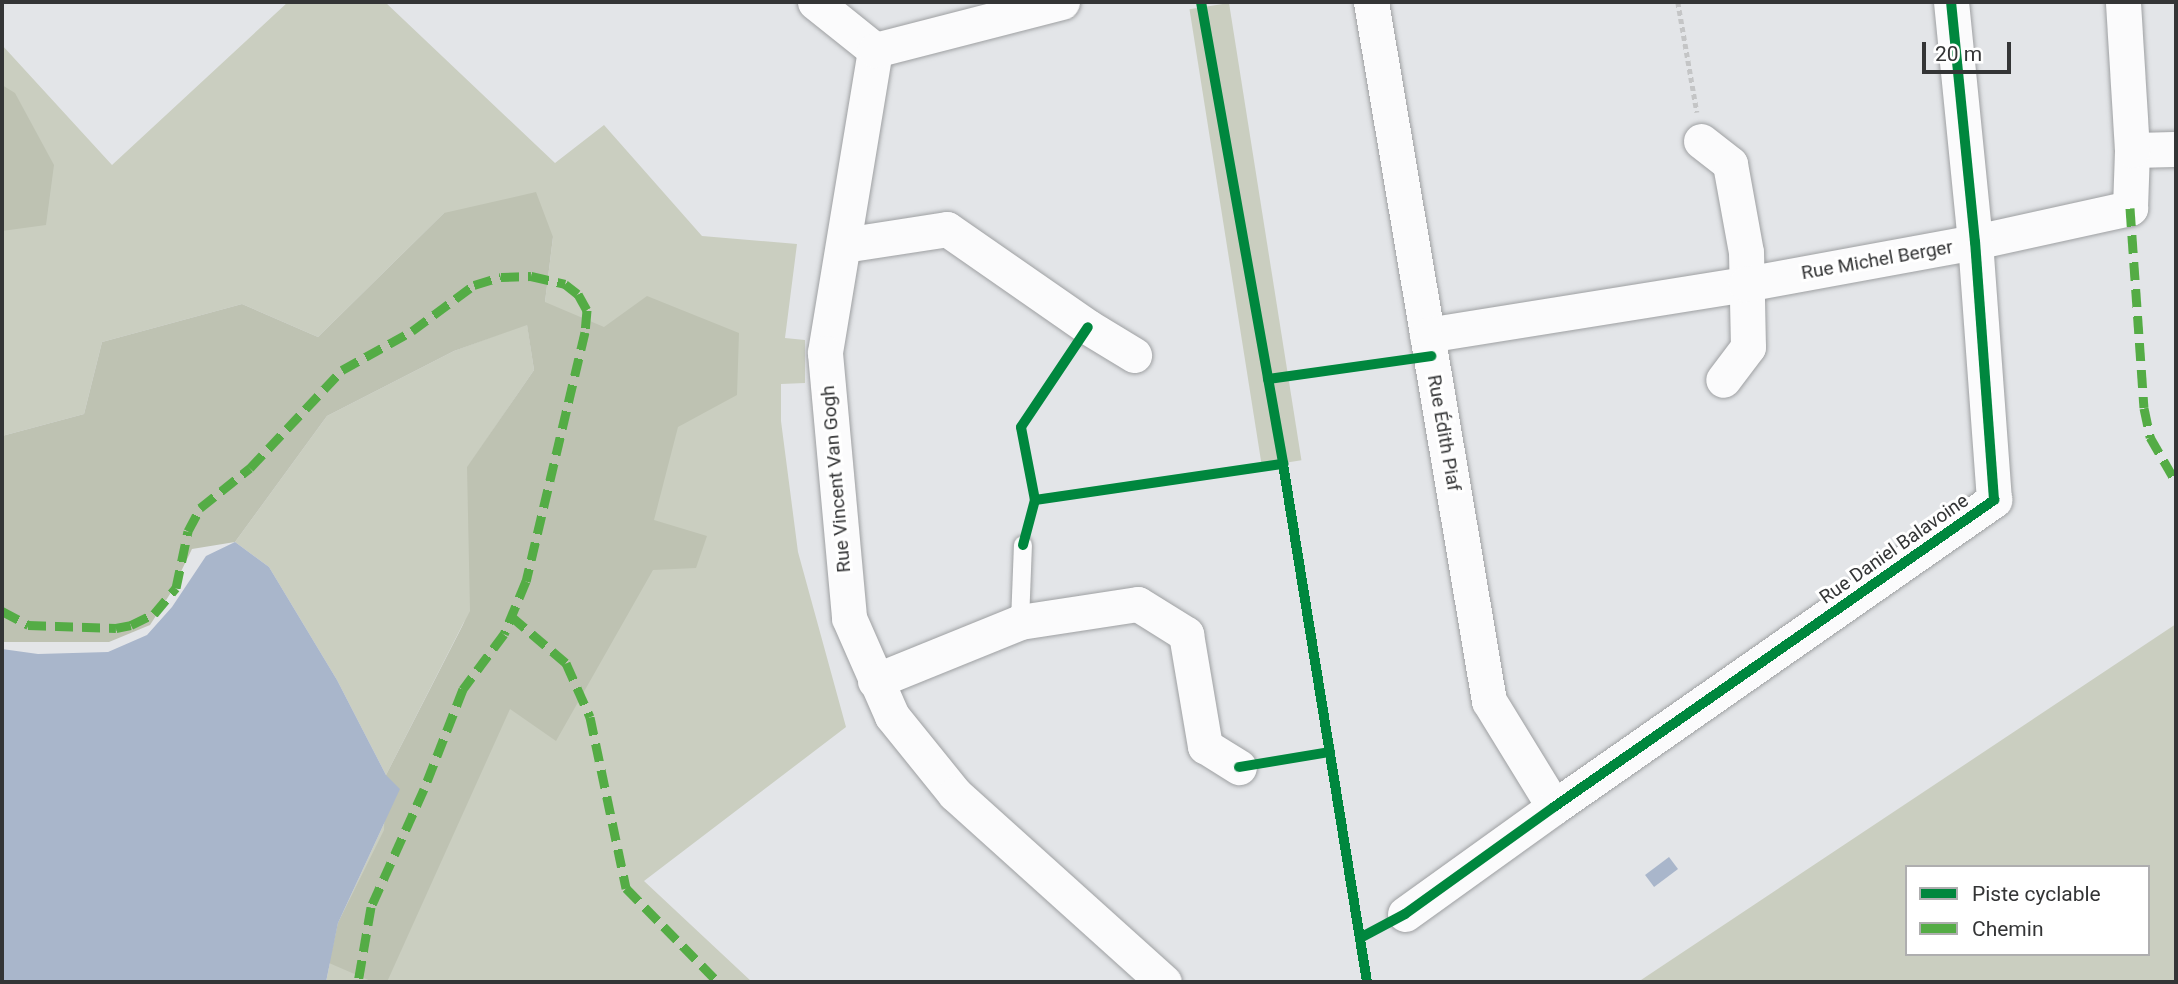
<!DOCTYPE html>
<html>
<head>
<meta charset="utf-8">
<style>
  body { margin:0 }
  #map { position:relative; width:2178px; height:984px; overflow:hidden; background:#e3e5e8; font-family:Roboto,sans-serif }
  div>[style] { position:absolute }
  .green>* { inset:0; background:#cacec0; transform-origin:0 0 }
  .forest>* { inset:0; background:#bec2b2 }
  .water>* { inset:0; background:#a9b6cb; transform-origin:0 0 }
  .path>* { height:4.5px; margin-top:-2.25px; transform-origin:0; background:repeating-linear-gradient(90deg,#c4c5c6 0 5px,transparent 0 8.5px) }
  .roads { filter:drop-shadow(0 0 2px #9ea0a2) drop-shadow(0 0 2px #9ea0a2) }
  .service>* { height:18px; margin:-9px; padding:0 9px; transform-origin:9px; border-radius:9px; background:#fbfbfc }
  .minor>* { height:35px; margin:-17.5px; padding:0 17.5px; transform-origin:17.5px; border-radius:17.5px; background:#fbfbfc }
  .quiet>* { height:9px; margin-top:-4.5px; transform-origin:0; background:repeating-linear-gradient(90deg,#54ac45 0 18px,transparent 0 27px) }
  .cycleway>* { height:10px; margin:-5px; padding:0 5px; transform-origin:5px; border-radius:5px; background:#00873e }
  span { translate:-50% -50%; white-space:nowrap; text-align:center; line-height:1.15; -webkit-text-stroke:6px #fff; paint-order:stroke }
  .street-label { font-size:19px; color:#343536 }
  .frame { position:absolute; inset:0; border:4px solid #343536; pointer-events:none }
  .legend { position:absolute; left:1905px; top:865px; width:245px; height:91px; box-sizing:border-box; background:#fff; border:2px solid #aeaeaf; margin:0; padding:9px 12px; list-style:none; font-size:21px; color:#343536 }
  .legend li { display:flex; align-items:center; gap:14px; height:35px }
  .legend b { width:35px; border:2px solid #aeaeaf }
  .scale { position:absolute; left:1922px; top:42px; width:89px; height:32px; box-sizing:border-box; border:4px solid #343536; border-top:0; padding-left:9px; font-size:21px; line-height:24px; white-space:nowrap; color:#343536; -webkit-text-stroke:5px #fff; paint-order:stroke }
</style>
</head>
<body>
<div id="map">
  <div class="green">
    <div style="clip-path:polygon(288px 2px,385px 2px,555px 163px,604px 125px,702px 236px,797px 244px,785px 338px,805px 340px,805px 383px,781px 384px,781px 421px,798px 552px,846px 727px,644px 881px,752px 982px,326px 982px,338px 923px,400px 789px,465px 620px,386px 775px,337px 680px,269px 567px,235px 542px,327px 416px,454px 351px,527px 324px,534px 370px,467px 468px,551px 403px,545px 302px,553px 237px,444px 213px,318px 337px,242px 304px,102px 342px,84px 414px,2px 436px,2px 45px,112px 165px)"></div>
    <div style="left:1229px;top:3px;width:463px;height:40px;rotate:81deg"></div>
    <div style="clip-path:polygon(evenodd,2176px 624px,2176px 982px,1638px 982px,2176px 624px,1907px 867px,2148px 867px,2148px 954px,1907px 954px,1907px 867px)"></div>
  </div>
  <div class="forest">
    <div style="clip-path:polygon(2px 85px,15px 93px,54px 165px,46px 225px,2px 231px)"></div>
    <div style="clip-path:polygon(536px 192px,553px 237px,545px 302px,604px 327px,647px 296px,739px 333px,737px 395px,678px 427px,654px 520px,707px 536px,696px 568px,653px 570px,556px 741px,510px 709px,387px 982px,373px 982px,329px 963px,338px 923px,384px 830px,386px 775px,470px 611px,467px 467px,534px 370px,527px 325px,454px 351px,327px 416px,235px 542px,192px 549px,170px 594px,150px 625px,109px 642px,2px 642px,2px 436px,84px 414px,102px 342px,242px 304px,318px 337px,444px 213px)"></div>
  </div>
  <div class="water">
    <div style="clip-path:polygon(235px 542px,269px 567px,337px 680px,386px 775px,400px 789px,338px 923px,326px 982px,2px 982px,2px 649px,38px 654px,108px 652px,147px 635px,172px 607px,206px 556px)"></div>
    <div style="left:1669px;top:857px;width:15px;height:30px;rotate:53deg"></div>
  </div>
  <div class="path">
    <div style="left:1678px;top:2px;width:112px;rotate:80.2deg"></div>
  </div>
  <div class="roads">
    <div class="service">
      <div style="left:1020px;top:622px;width:77px;rotate:-87.8deg"></div>
    </div>
    <div class="minor">
      <div style="left:815px;top:2px;width:77px;rotate:38.7deg"></div>
      <div style="left:1371px;top:2px;width:709px;rotate:80.42deg"></div>
      <div style="left:1489px;top:701px;width:124px;rotate:58.5deg"></div>
      <div style="left:875px;top:50px;width:307px;rotate:99.4deg"></div>
      <div style="left:825px;top:353px;width:266px;rotate:84.8deg"></div>
      <div style="left:849px;top:618px;width:107px;rotate:66.3deg"></div>
      <div style="left:892px;top:716px;width:100px;rotate:51.1deg"></div>
      <div style="left:955px;top:794px;width:281px;rotate:42deg"></div>
      <div style="left:875px;top:50px;width:193px;rotate:-14.4deg"></div>
      <div style="left:1701px;top:141px;width:37px;rotate:38deg"></div>
      <div style="left:1730px;top:164px;width:89px;rotate:79.7deg"></div>
      <div style="left:1746px;top:252px;width:95px;rotate:88.8deg"></div>
      <div style="left:1748px;top:347px;width:41px;rotate:127.1deg"></div>
      <div style="left:2132px;top:150px;width:44px;rotate:-1.3deg"></div>
      <div style="left:844px;top:245px;width:104px;rotate:-8.8deg"></div>
      <div style="left:947px;top:229px;width:172px;rotate:34.8deg"></div>
      <div style="left:1088px;top:327px;width:54px;rotate:31.3deg"></div>
      <div style="left:1427px;top:335px;width:323px;rotate:-9.1deg"></div>
      <div style="left:1746px;top:284px;width:233px;rotate:-10.4deg"></div>
      <div style="left:1975px;top:242px;width:159px;rotate:-12.4deg"></div>
      <div style="left:2130px;top:208px;width:58px;rotate:-88deg"></div>
      <div style="left:2132px;top:150px;width:148px;rotate:-93.5deg"></div>
      <div style="left:875px;top:681px;width:157px;rotate:-22.1deg"></div>
      <div style="left:1020px;top:622px;width:119px;rotate:-8.7deg"></div>
      <div style="left:1138px;top:604px;width:57px;rotate:32deg"></div>
      <div style="left:1186px;top:634px;width:114px;rotate:80.4deg"></div>
      <div style="left:1205px;top:746px;width:40px;rotate:32deg"></div>
      <div style="left:1405px;top:914px;width:183px;rotate:-35.7deg"></div>
      <div style="left:1554px;top:807px;width:537px;rotate:-34.9deg"></div>
      <div style="left:1994px;top:500px;width:259px;rotate:-94.2deg"></div>
      <div style="left:1975px;top:242px;width:241px;rotate:-95.7deg"></div>
    </div>
  </div>
  <div class="quiet">
    <div style="left:2130px;top:208px;width:200px;rotate:86deg"></div>
    <div style="left:2144px;top:408px;width:30px;rotate:78deg"></div>
    <div style="left:2150px;top:437px;width:52px;rotate:60deg"></div>
    <div style="left:2px;top:611px;width:30px;rotate:28deg"></div>
    <div style="left:28px;top:625px;width:88px;rotate:2deg"></div>
    <div style="left:116px;top:628px;width:15px;rotate:-11deg"></div>
    <div style="left:131px;top:625px;width:25px;rotate:-26deg"></div>
    <div style="left:154px;top:614px;width:34px;rotate:-50deg"></div>
    <div style="left:176px;top:588px;width:58px;rotate:-78.1deg"></div>
    <div style="left:188px;top:531px;width:26px;rotate:-62deg"></div>
    <div style="left:200px;top:508px;width:64px;rotate:-38.7deg"></div>
    <div style="left:250px;top:468px;width:134px;rotate:-46.8deg"></div>
    <div style="left:342px;top:370px;width:80px;rotate:-29.1deg"></div>
    <div style="left:412px;top:331px;width:77px;rotate:-36.6deg"></div>
    <div style="left:474px;top:285px;width:28px;rotate:-17deg"></div>
    <div style="left:501px;top:277px;width:30px;rotate:-2deg"></div>
    <div style="left:531px;top:276px;width:35px;rotate:13deg"></div>
    <div style="left:565px;top:284px;width:16px;rotate:38deg"></div>
    <div style="left:578px;top:294px;width:18px;rotate:61deg"></div>
    <div style="left:587px;top:310px;width:22px;rotate:95deg"></div>
    <div style="left:585px;top:332px;width:256px;rotate:103.3deg"></div>
    <div style="left:526px;top:581px;width:57px;rotate:112.5deg"></div>
    <div style="left:504px;top:634px;width:69px;rotate:126.7deg"></div>
    <div style="left:463px;top:689px;width:107px;rotate:111.3deg"></div>
    <div style="left:424px;top:789px;width:129px;rotate:114.2deg"></div>
    <div style="left:371px;top:907px;width:76px;rotate:99.8deg"></div>
    <div style="left:511px;top:616px;width:72px;rotate:40.5deg"></div>
    <div style="left:566px;top:663px;width:59px;rotate:66deg"></div>
    <div style="left:590px;top:717px;width:175px;rotate:78.1deg"></div>
    <div style="left:626px;top:888px;width:132px;rotate:45.6deg"></div>
  </div>
  <div class="cycleway">
    <div style="left:1201px;top:2px;width:469px;rotate:79.9deg"></div>
    <div style="left:1283px;top:464px;width:525px;rotate:80.79deg"></div>
    <div style="left:1268px;top:379px;width:165px;rotate:-8deg"></div>
    <div style="left:1035px;top:500px;width:251px;rotate:-8.3deg"></div>
    <div style="left:1023px;top:545px;width:47px;rotate:-75.1deg"></div>
    <div style="left:1035px;top:500px;width:74px;rotate:-100.9deg"></div>
    <div style="left:1021px;top:427px;width:120px;rotate:-56.2deg"></div>
    <div style="left:1239px;top:767px;width:92px;rotate:-9.4deg"></div>
    <div style="left:1360px;top:938px;width:51px;rotate:-28.1deg"></div>
    <div style="left:1405px;top:914px;width:183px;rotate:-35.7deg"></div>
    <div style="left:1554px;top:807px;width:537px;rotate:-34.9deg"></div>
    <div style="left:1994px;top:500px;width:259px;rotate:-94.2deg"></div>
    <div style="left:1975px;top:242px;width:241px;rotate:-95.7deg"></div>
  </div>
  <div class="street-label">
    <span style="left:1877px;top:260px;rotate:-10deg">Rue Michel Berger</span>
    <span style="left:1444px;top:433px;rotate:80deg">Rue Édith Piaf</span>
    <span style="left:836px;top:479px;rotate:-95deg">Rue Vincent Van Gogh</span>
    <span style="left:1894px;top:549px;rotate:-35deg">Rue Daniel Balavoine</span>
  </div>
  <div class="frame"></div>
  <ul class="legend">
  <li><b style="height:9px;background:#00873e"></b>Piste cyclable</li>
  <li><b style="height:9px;background:#54ac45"></b>Chemin</li>
  </ul>
  <div class="scale">20 m</div>
</div>
</body>
</html>
